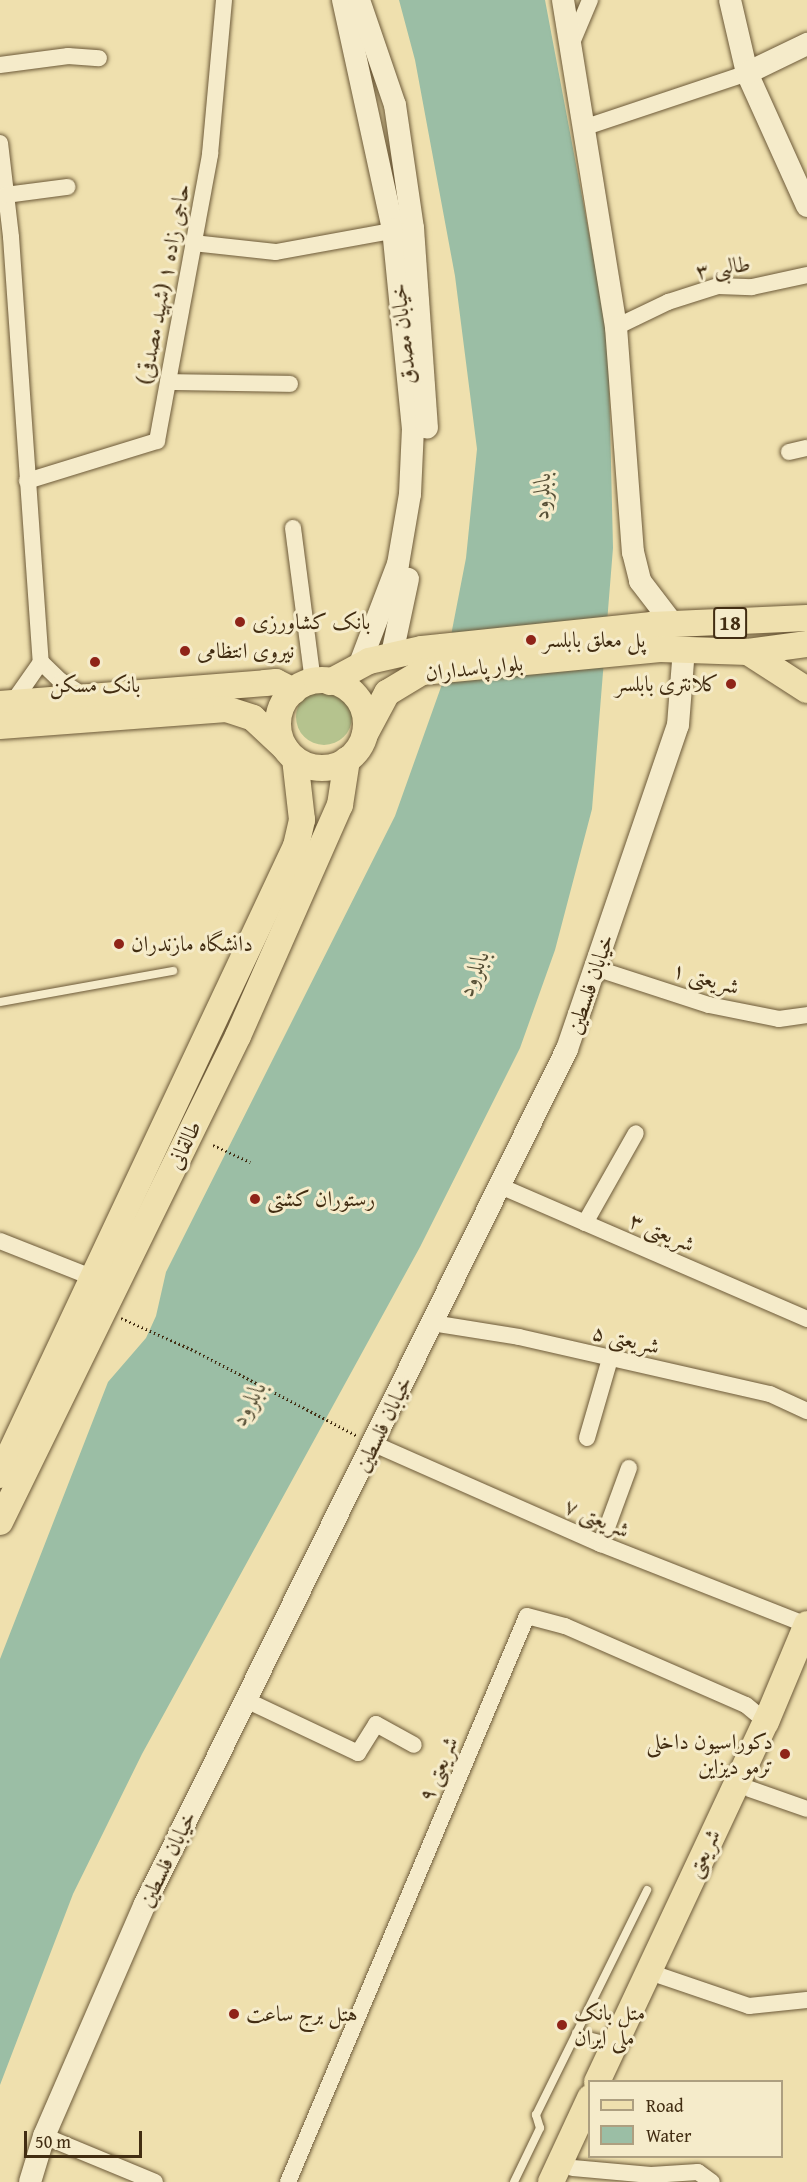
<!DOCTYPE html>
<html>
<head>
<meta charset="utf-8">
<style>
  body { margin:0 }
  #map { position:relative; width:807px; height:2182px; overflow:hidden; background:#efe0ae; font-family:"Gentium Book Plus",Amiri,serif }
  div>[style] { position:absolute }
  .green>* { inset:0; background:#b5c38e }
  .round { border-radius:50% }
  .water>* { inset:0; background:#9bbea5 }
  .path>* { height:3px; margin-top:-1.5px; transform-origin:0; background:repeating-linear-gradient(90deg,#422d12 0 1.5px,transparent 0 4.5px) }
  .roads { filter:drop-shadow(0 0 2px #6d5a39) drop-shadow(0 0 2px #6d5a39) }
  .lane>* { height:8px; margin:-4px; padding:0 4px; transform-origin:4px; border-radius:4px; background:#f5ebca }
  .street>* { height:16px; margin:-8px; padding:0 8px; transform-origin:8px; border-radius:8px; background:#f5ebca }
  .secondary>* { height:22px; margin:-11px; padding:0 11px; transform-origin:11px; border-radius:11px; background:#f5ebca }
  .primary>* { height:26px; margin:-13px; padding:0 13px; transform-origin:13px; border-radius:13px; background:#efe0ae }
  .primary>.ring { margin:-13px; padding:0; box-sizing:content-box; background:none; border:26px solid #efe0ae; border-radius:50% }
  .dots>* { width:16px; height:16px; translate:-50% -50%; box-sizing:border-box; border:3px solid #f5ebca; border-radius:50% }
  span { translate:-50% -50%; white-space:nowrap; text-align:center; line-height:1.15; -webkit-text-stroke:6px #f5ebca; paint-order:stroke }
  .shield-label span { padding:2px 4px; background:#f5ebca; border:2px solid; border-radius:4px; -webkit-text-stroke-width:0 }
  .shield-label { font-size:21px; color:#422d12; font-weight:700 }
  .street-label { font-size:22px; color:#422d12 }
  .poi-label { font-size:22px; color:#422d12 }
  .left { translate:0 -50%; text-align:left }
  .right { translate:-100% -50%; text-align:right }
  .water-label { font-size:24px; color:#585137; font-style:italic }
  .legend { position:absolute; left:588px; top:2080px; width:195px; height:78px; box-sizing:border-box; background:#f5ebca; border:2px solid #ad9f80; margin:0; padding:8px 10px; list-style:none; font-size:18px; color:#422d12 }
  .legend li { display:flex; align-items:center; gap:12px; height:30px }
  .legend b { width:30px; border:2px solid #ad9f80 }
  .scale { position:absolute; left:24px; top:2131px; width:118px; height:27px; box-sizing:border-box; border:3px solid #422d12; border-top:0; padding-left:8px; font-size:18px; line-height:21px; white-space:nowrap; color:#422d12; -webkit-text-stroke:4px #f5ebca; paint-order:stroke }
</style>
</head>
<body>
<div id="map">
  <div class="green">
    <div class="round" style="left:296px;top:689px;width:56px;height:56px"></div>
  </div>
  <div class="water">
    <div style="clip-path:polygon(399px 0,545px 0,608px 334px,613px 548px,592px 809px,555px 950px,520px 1048px,420px 1247px,142px 1754px,73px 1894px,0 2085px,0 1659px,108px 1382px,146px 1338px,156px 1316px,166px 1272px,395px 816px,441px 687px,466px 558px,477px 449px,455px 276px,415px 60px)"></div>
  </div>
  <div class="path">
    <div style="left:213px;top:1145px;width:41px;rotate:24.7deg"></div>
    <div style="left:121px;top:1318px;width:81px;rotate:24deg"></div>
    <div style="left:195px;top:1351px;width:182px;rotate:27.6deg"></div>
  </div>
  <div class="roads">
    <div class="lane">
      <div style="left:0;top:1002px;width:176px;rotate:-10.2deg"></div>
      <div style="left:576px;top:2033px;width:38px;rotate:14deg"></div>
      <div style="left:514px;top:2182px;width:60px;rotate:-64.3deg"></div>
      <div style="left:540px;top:2128px;width:14px;rotate:-107deg"></div>
      <div style="left:536px;top:2115px;width:251px;rotate:-63.7deg"></div>
    </div>
    <div class="street">
      <div style="left:571px;top:45px;width:49px;rotate:-67.1deg"></div>
      <div style="left:0;top:65px;width:69px;rotate:-7.5deg"></div>
      <div style="left:68px;top:56px;width:31px;rotate:4deg"></div>
      <div style="left:586px;top:127px;width:170px;rotate:-18.5deg"></div>
      <div style="left:0;top:143px;width:95px;rotate:83.3deg"></div>
      <div style="left:11px;top:237px;width:426px;rotate:86deg"></div>
      <div style="left:41px;top:662px;width:49px;rotate:125deg"></div>
      <div style="left:6px;top:195px;width:62px;rotate:-7.5deg"></div>
      <div style="left:193px;top:243px;width:83px;rotate:6.2deg"></div>
      <div style="left:276px;top:252px;width:129px;rotate:-10.3deg"></div>
      <div style="left:616px;top:327px;width:58px;rotate:-25.7deg"></div>
      <div style="left:668px;top:302px;width:52px;rotate:-17.7deg"></div>
      <div style="left:718px;top:286px;width:34px;rotate:2deg"></div>
      <div style="left:752px;top:287px;width:56px;rotate:-12.3deg"></div>
      <div style="left:168px;top:382px;width:122px;rotate:0.9deg"></div>
      <div style="left:789px;top:452px;width:18px;rotate:-13deg"></div>
      <div style="left:27px;top:481px;width:136px;rotate:-17.1deg"></div>
      <div style="left:157px;top:441px;width:292px;rotate:-79.5deg"></div>
      <div style="left:210px;top:154px;width:155px;rotate:-84.8deg"></div>
      <div style="left:293px;top:528px;width:155px;rotate:82.6deg"></div>
      <div style="left:41px;top:662px;width:28px;rotate:44deg"></div>
      <div style="left:61px;top:681px;width:27px;rotate:33deg"></div>
      <div style="left:595px;top:968px;width:120px;rotate:18deg"></div>
      <div style="left:709px;top:1005px;width:71px;rotate:11.3deg"></div>
      <div style="left:779px;top:1019px;width:28px;rotate:-8deg"></div>
      <div style="left:500px;top:1186px;width:335px;rotate:23.4deg"></div>
      <div style="left:585px;top:1223px;width:103px;rotate:-60.5deg"></div>
      <div style="left:0;top:1241px;width:101px;rotate:21.5deg"></div>
      <div style="left:432px;top:1323px;width:88px;rotate:9.1deg"></div>
      <div style="left:519px;top:1337px;width:257px;rotate:12.8deg"></div>
      <div style="left:770px;top:1394px;width:41px;rotate:24.7deg"></div>
      <div style="left:587px;top:1438px;width:82px;rotate:-73.8deg"></div>
      <div style="left:374px;top:1444px;width:248px;rotate:23.8deg"></div>
      <div style="left:601px;top:1544px;width:221px;rotate:21.5deg"></div>
      <div style="left:601px;top:1544px;width:81px;rotate:-69.8deg"></div>
      <div style="left:246px;top:1700px;width:124px;rotate:25.3deg"></div>
      <div style="left:358px;top:1753px;width:34px;rotate:-58deg"></div>
      <div style="left:376px;top:1724px;width:43px;rotate:28.9deg"></div>
      <div style="left:750px;top:1789px;width:60px;rotate:19.3deg"></div>
      <div style="left:661px;top:1976px;width:93px;rotate:18.8deg"></div>
      <div style="left:749px;top:2006px;width:58px;rotate:-5.9deg"></div>
      <div style="left:44px;top:2136px;width:120px;rotate:22.5deg"></div>
      <div style="left:573px;top:2168px;width:78px;rotate:5.1deg"></div>
      <div style="left:651px;top:2175px;width:47px;rotate:-3.7deg"></div>
      <div style="left:698px;top:2172px;width:17px;rotate:36deg"></div>
      <div style="left:288px;top:2182px;width:614px;rotate:-67.11deg"></div>
      <div style="left:527px;top:1616px;width:39px;rotate:15deg"></div>
      <div style="left:565px;top:1626px;width:197px;rotate:23.6deg"></div>
      <div style="left:746px;top:1705px;width:26px;rotate:40deg"></div>
    </div>
    <div class="secondary">
      <div style="left:343px;top:0;width:234px;rotate:77.7deg"></div>
      <div style="left:393px;top:229px;width:200px;rotate:84.3deg"></div>
      <div style="left:413px;top:428px;width:66px;rotate:92.6deg"></div>
      <div style="left:410px;top:494px;width:71px;rotate:99.7deg"></div>
      <div style="left:398px;top:564px;width:109px;rotate:110.9deg"></div>
      <div style="left:359px;top:0;width:111px;rotate:71.1deg"></div>
      <div style="left:395px;top:105px;width:124px;rotate:81.7deg"></div>
      <div style="left:413px;top:228px;width:200px;rotate:86deg"></div>
      <div style="left:563px;top:0;width:331px;rotate:80.8deg"></div>
      <div style="left:616px;top:327px;width:226px;rotate:85.7deg"></div>
      <div style="left:633px;top:552px;width:30px;rotate:76deg"></div>
      <div style="left:640px;top:581px;width:54px;rotate:52.5deg"></div>
      <div style="left:730px;top:0;width:75px;rotate:76.9deg"></div>
      <div style="left:747px;top:73px;width:146px;rotate:65.7deg"></div>
      <div style="left:747px;top:73px;width:67px;rotate:-25.8deg"></div>
      <div style="left:392px;top:654px;width:77px;rotate:-78deg"></div>
      <div style="left:30px;top:2182px;width:48px;rotate:-73.1deg"></div>
      <div style="left:44px;top:2136px;width:253px;rotate:-66.5deg"></div>
      <div style="left:145px;top:1904px;width:953px;rotate:-63.73deg"></div>
      <div style="left:567px;top:1049px;width:342px;rotate:-71.1deg"></div>
      <div style="left:678px;top:725px;width:76px;rotate:-85.5deg"></div>
    </div>
    <div class="primary">
      <div style="left:748px;top:652px;width:70px;rotate:32.8deg"></div>
      <div class="ring" style="left:278px;top:680px;width:62px;height:62px"></div>
      <div style="left:330px;top:682px;width:44px;rotate:-28.3deg"></div>
      <div style="left:369px;top:661px;width:54px;rotate:-12.8deg"></div>
      <div style="left:422px;top:649px;width:231px;rotate:-6deg"></div>
      <div style="left:652px;top:625px;width:155px;rotate:-2.6deg"></div>
      <div style="left:0;top:704px;width:266px;rotate:-4.5deg"></div>
      <div style="left:265px;top:683px;width:11px;rotate:-5deg"></div>
      <div style="left:276px;top:682px;width:20px;rotate:27deg"></div>
      <div style="left:0;top:726px;width:227px;rotate:-4.3deg"></div>
      <div style="left:226px;top:709px;width:28px;rotate:18deg"></div>
      <div style="left:253px;top:718px;width:44px;rotate:43.2deg"></div>
      <div style="left:365px;top:734px;width:47px;rotate:-61.8deg"></div>
      <div style="left:387px;top:693px;width:41px;rotate:-31deg"></div>
      <div style="left:422px;top:672px;width:239px;rotate:-5.5deg"></div>
      <div style="left:660px;top:649px;width:88px;rotate:2deg"></div>
      <div style="left:748px;top:652px;width:60px;rotate:-7.7deg"></div>
      <div style="left:0;top:1475px;width:695px;rotate:-64.8deg"></div>
      <div style="left:296px;top:846px;width:27px;rotate:-77deg"></div>
      <div style="left:302px;top:820px;width:61px;rotate:-96.5deg"></div>
      <div style="left:0;top:1522px;width:541px;rotate:-63.91deg"></div>
      <div style="left:238px;top:1036px;width:253px;rotate:-66.2deg"></div>
      <div style="left:340px;top:805px;width:46px;rotate:-81.2deg"></div>
      <div style="left:597px;top:2082px;width:398px;rotate:-64.9deg"></div>
      <div style="left:766px;top:1722px;width:106px;rotate:-67.3deg"></div>
      <div style="left:551px;top:2182px;width:93px;rotate:-65.1deg"></div>
    </div>
  </div>
  <div class="dots">
    <div style="left:240px;top:622px;background:#8f2418"></div>
    <div style="left:531px;top:640px;background:#8f2418"></div>
    <div style="left:185px;top:651px;background:#8f2418"></div>
    <div style="left:95px;top:662px;background:#8f2418"></div>
    <div style="left:731px;top:684px;background:#8f2418"></div>
    <div style="left:119px;top:944px;background:#8f2418"></div>
    <div style="left:255px;top:1199px;background:#8f2418"></div>
    <div style="left:785px;top:1754px;background:#8f2418"></div>
    <div style="left:234px;top:2014px;background:#8f2418"></div>
    <div style="left:562px;top:2025px;background:#8f2418"></div>
  </div>
  <div class="shield-label">
    <span style="left:730px;top:623px">18</span>
  </div>
  <div class="street-label">
    <span style="left:723px;top:267px;rotate:-8deg">طالبی ۳</span>
    <span style="left:163px;top:284px;rotate:-79deg">حاجی زاده ۱ (شهید مصدقی)</span>
    <span style="left:403px;top:334px;rotate:-96deg">خیابان مصدق</span>
    <span style="left:474px;top:668px;rotate:-6deg">بلوار پاسداران</span>
    <span style="left:706px;top:978px;rotate:16deg">شریعتی ۱</span>
    <span style="left:590px;top:984px;rotate:-71deg">خیابان فلسطین</span>
    <span style="left:184px;top:1145px;rotate:-64deg">طالقانی</span>
    <span style="left:662px;top:1232px;rotate:23deg">شریعتی ۳</span>
    <span style="left:626px;top:1339px;rotate:13deg">شریعتی ۵</span>
    <span style="left:383px;top:1424px;rotate:-64deg">خیابان فلسطین</span>
    <span style="left:597px;top:1518px;rotate:23deg">شریعتی ۷</span>
    <span style="left:438px;top:1769px;rotate:-67deg">شریعتی ۹</span>
    <span style="left:703px;top:1853px;rotate:-64deg">شریعتی</span>
    <span style="left:167px;top:1859px;rotate:-64deg">خیابان فلسطین</span>
  </div>
  <div class="poi-label">
    <span class="left" style="left:252px;top:622px">بانک کشاورزی</span>
    <span class="left" style="left:543px;top:640px">پل معلق بابلسر</span>
    <span class="left" style="left:197px;top:651px">نیروی انتظامی</span>
    <span class="right" style="left:719px;top:684px">کلانتری بابلسر</span>
    <span style="left:95px;top:685px">بانک مسکن</span>
    <span class="left" style="left:131px;top:944px">دانشگاه مازندران</span>
    <span class="left" style="left:267px;top:1199px">رستوران کشتی</span>
    <span class="right" style="left:773px;top:1754px">دکوراسیون داخلی<br>ترمو دیزاین</span>
    <span class="left" style="left:574px;top:2025px">متل بانک<br>ملی ایران</span>
    <span class="left" style="left:246px;top:2014px">هتل برج ساعت</span>
  </div>
  <div class="water-label">
    <span style="left:541px;top:496px;rotate:-88deg">بابلرود</span>
    <span style="left:473px;top:973px;rotate:-68deg">بابلرود</span>
    <span style="left:248px;top:1403px;rotate:-61deg">بابلرود</span>
  </div>
  <ul class="legend">
  <li><b style="height:8px;background:#efe0ae"></b>Road</li>
  <li><b style="height:16px;background:#9bbea5"></b>Water</li>
  </ul>
  <div class="scale">50 m</div>
</div>
</body>
</html>
